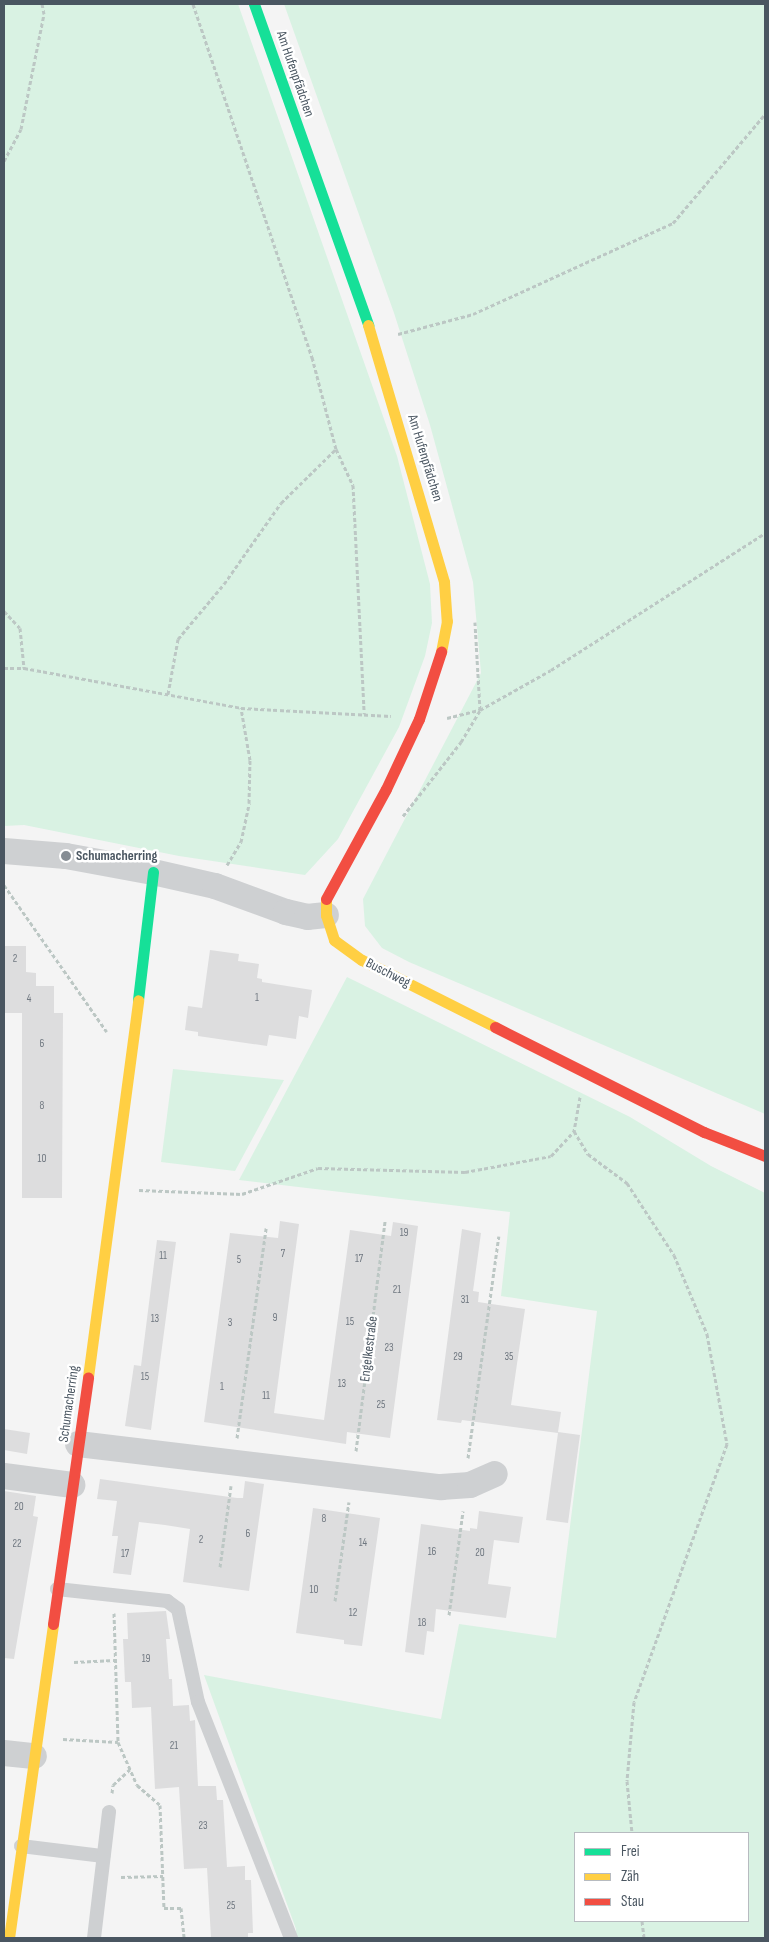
<!DOCTYPE html>
<html>
<head>
<meta charset="utf-8">
<style>
  body { margin:0 }
  #map { position:relative; width:769px; height:1942px; overflow:hidden; background:#f4f4f4; font-family:"Sofia Sans Condensed",sans-serif }
  div>[style] { position:absolute }
  .green>* { inset:0; background:#d9f2e3 }
  .building>* { inset:0; background:#ddddde }
  .path>* { height:3px; margin-top:-1.5px; transform-origin:0; background:repeating-linear-gradient(90deg,#bcc7c4 0 4px,transparent 0 6.5px) }
  .lane>* { height:14px; margin:-7px; padding:0 7px; transform-origin:7px; border-radius:7px; background:#ced0d2 }
  .street>* { height:26px; margin:-13px; padding:0 13px; transform-origin:13px; border-radius:13px; background:#ced0d2 }
  .fast>* { height:11px; margin:-5.5px; padding:0 5.5px; transform-origin:5.5px; border-radius:5.5px; background:#16e098 }
  .slow>* { height:11px; margin:-5.5px; padding:0 5.5px; transform-origin:5.5px; border-radius:5.5px; background:#ffcf43 }
  .jam>* { height:11px; margin:-5.5px; padding:0 5.5px; transform-origin:5.5px; border-radius:5.5px; background:#f24e42 }
  .dots>* { width:14px; height:14px; translate:-50% -50%; box-sizing:border-box; border:2px solid #fff; border-radius:50% }
  span { translate:-50% -50%; white-space:nowrap; text-align:center; line-height:1.15; -webkit-text-stroke:5px #fff; paint-order:stroke }
  .number-label { font-size:11px; color:#707881 }
  .number-label span { -webkit-text-stroke-width:0 }
  .street-label { font-size:14px; color:#4a5661 }
  .poi-label { font-size:14px; color:#4a5661; font-weight:700 }
  .left { translate:0 -50%; text-align:left }
  .frame { position:absolute; inset:0; border:5px solid #4a5661; pointer-events:none }
  .legend { position:absolute; left:574px; top:1832px; width:175px; height:90px; box-sizing:border-box; background:#fff; border:1px solid #b7bbc0; margin:0; padding:6px 9px; list-style:none; font-size:15px; color:#4a5661 }
  .legend li { display:flex; align-items:center; gap:10px; height:25px }
  .legend b { width:25px; border:1px solid #b7bbc0 }
</style>
</head>
<body>
<div id="map">
  <div class="green">
    <div style="clip-path:polygon(4px 4px,238px 4px,397px 456px,430px 584px,432px 623px,425px 656px,399px 727px,338px 839px,305px 875px,179px 856px,24px 825px,4px 826px)"></div>
    <div style="clip-path:polygon(284px 4px,765px 4px,765px 1114px,409px 962px,382px 948px,365px 926px,363px 899px,481px 673px,473px 582px,430px 425px,394px 313px)"></div>
    <div style="clip-path:polygon(evenodd,347px 977px,630px 1117px,711px 1166px,765px 1193px,765px 1938px,296px 1938px,296px 1929px,204px 1675px,441px 1719px,459px 1624px,556px 1638px,597px 1311px,501px 1296px,510px 1212px,239px 1180px,347px 977px,575px 1833px,748px 1833px,748px 1921px,575px 1921px,575px 1833px)"></div>
    <div style="clip-path:polygon(173px 1069px,284px 1080px,235px 1171px,161px 1162px)"></div>
  </div>
  <div class="building">
    <div style="clip-path:polygon(4px 946px,26px 946px,26px 972px,36px 973px,36px 986px,54px 986px,54px 1013px,63px 1013px,62px 1198px,22px 1198px,22px 1013px,4px 1013px)"></div>
    <div style="clip-path:polygon(210px 950px,239px 954px,238px 961px,259px 964px,257px 978px,262px 979px,262px 982px,312px 990px,308px 1018px,299px 1016px,296px 1039px,269px 1035px,267px 1046px,198px 1036px,198px 1032px,185px 1030px,188px 1006px,202px 1008px)"></div>
    <div style="clip-path:polygon(280px 1221px,299px 1224px,274px 1413px,324px 1420px,350px 1230px,391px 1236px,393px 1222px,418px 1226px,390px 1438px,347px 1432px,346px 1444px,204px 1422px,230px 1233px,278px 1238px)"></div>
    <div style="clip-path:polygon(462px 1229px,481px 1233px,473px 1291px,479px 1292px,478px 1302px,525px 1309px,511px 1405px,561px 1412px,558px 1432px,580px 1435px,568px 1523px,546px 1520px,558px 1433px,462px 1420px,461px 1423px,437px 1420px)"></div>
    <div style="clip-path:polygon(157px 1240px,176px 1242px,151px 1430px,125px 1426px,134px 1365px,141px 1366px)"></div>
    <div style="clip-path:polygon(4px 1429px,30px 1433px,27px 1454px,4px 1450px)"></div>
    <div style="clip-path:polygon(100px 1479px,237px 1498px,243px 1498px,245px 1481px,264px 1484px,249px 1591px,183px 1582px,190px 1529px,165px 1525px,139px 1522px,131px 1575px,113px 1573px,118px 1536px,112px 1536px,117px 1501px,97px 1499px)"></div>
    <div style="clip-path:polygon(4px 1491px,36px 1496px,33px 1516px,38px 1517px,14px 1659px,4px 1658px)"></div>
    <div style="clip-path:polygon(313px 1508px,380px 1518px,362px 1646px,344px 1644px,344px 1640px,296px 1633px)"></div>
    <div style="clip-path:polygon(479px 1511px,523px 1517px,519px 1543px,494px 1540px,488px 1584px,511px 1587px,506px 1618px,436px 1609px,434px 1632px,427px 1631px,424px 1655px,405px 1652px,421px 1524px,470px 1531px,470px 1528px,477px 1529px)"></div>
    <div style="clip-path:polygon(166px 1611px,170px 1639px,166px 1639px,169px 1679px,172px 1679px,173px 1706px,189px 1705px,190px 1721px,195px 1720px,198px 1786px,216px 1786px,217px 1800px,223px 1800px,227px 1867px,245px 1866px,245px 1880px,251px 1880px,253px 1933px,248px 1933px,248px 1938px,211px 1938px,207px 1868px,184px 1869px,179px 1787px,155px 1789px,151px 1707px,132px 1708px,131px 1682px,125px 1682px,123px 1639px,128px 1639px,127px 1613px)"></div>
  </div>
  <div class="path">
    <div style="left:193px;top:4px;width:373px;rotate:71.4deg"></div>
    <div style="left:312px;top:357px;width:95px;rotate:75.4deg"></div>
    <div style="left:336px;top:449px;width:40px;rotate:65deg"></div>
    <div style="left:353px;top:485px;width:229px;rotate:87.2deg"></div>
    <div style="left:4px;top:161px;width:36px;rotate:-62deg"></div>
    <div style="left:21px;top:129px;width:117px;rotate:-78.7deg"></div>
    <div style="left:44px;top:14px;width:10px;rotate:-101deg"></div>
    <div style="left:398px;top:334px;width:78px;rotate:-14.9deg"></div>
    <div style="left:473px;top:314px;width:220px;rotate:-24.5deg"></div>
    <div style="left:673px;top:223px;width:143px;rotate:-49.8deg"></div>
    <div style="left:4px;top:611px;width:23px;rotate:47deg"></div>
    <div style="left:20px;top:628px;width:40px;rotate:84.3deg"></div>
    <div style="left:4px;top:668px;width:20px"></div>
    <div style="left:24px;top:668px;width:221px;rotate:10.4deg"></div>
    <div style="left:241px;top:708px;width:150px;rotate:3.1deg"></div>
    <div style="left:168px;top:694px;width:56px;rotate:-79.7deg"></div>
    <div style="left:178px;top:639px;width:72px;rotate:-50.1deg"></div>
    <div style="left:224px;top:584px;width:99px;rotate:-54.9deg"></div>
    <div style="left:281px;top:503px;width:77px;rotate:-44.5deg"></div>
    <div style="left:447px;top:718px;width:34px;rotate:-14deg"></div>
    <div style="left:480px;top:710px;width:81px;rotate:-29.4deg"></div>
    <div style="left:551px;top:670px;width:254px;rotate:-32.6deg"></div>
    <div style="left:403px;top:816px;width:94px;rotate:-51.9deg"></div>
    <div style="left:461px;top:742px;width:37px;rotate:-59deg"></div>
    <div style="left:480px;top:710px;width:88px;rotate:-93.3deg"></div>
    <div style="left:227px;top:865px;width:27px;rotate:-59deg"></div>
    <div style="left:241px;top:842px;width:40px;rotate:-78deg"></div>
    <div style="left:249px;top:803px;width:43px;rotate:-88.7deg"></div>
    <div style="left:250px;top:760px;width:53px;rotate:-99.8deg"></div>
    <div style="left:4px;top:885px;width:179px;rotate:55deg"></div>
    <div style="left:580px;top:1097px;width:35px;rotate:100deg"></div>
    <div style="left:574px;top:1131px;width:27px;rotate:59deg"></div>
    <div style="left:588px;top:1154px;width:49px;rotate:36.6deg"></div>
    <div style="left:627px;top:1183px;width:86px;rotate:56.9deg"></div>
    <div style="left:674px;top:1255px;width:86px;rotate:67.3deg"></div>
    <div style="left:707px;top:1334px;width:112px;rotate:79.7deg"></div>
    <div style="left:727px;top:1444px;width:274px;rotate:109.8deg"></div>
    <div style="left:634px;top:1702px;width:79px;rotate:95.1deg"></div>
    <div style="left:627px;top:1781px;width:52px;rotate:84.5deg"></div>
    <div style="left:139px;top:1190px;width:103px;rotate:2.2deg"></div>
    <div style="left:242px;top:1194px;width:80px;rotate:-18.9deg"></div>
    <div style="left:318px;top:1168px;width:147px;rotate:1.6deg"></div>
    <div style="left:465px;top:1172px;width:87px;rotate:-10.5deg"></div>
    <div style="left:551px;top:1156px;width:34px;rotate:-47deg"></div>
    <div style="left:237px;top:1438px;width:212px;rotate:-82.1deg"></div>
    <div style="left:356px;top:1451px;width:232px;rotate:-82.8deg"></div>
    <div style="left:468px;top:1458px;width:224px;rotate:-82.1deg"></div>
    <div style="left:220px;top:1567px;width:82px;rotate:-82.3deg"></div>
    <div style="left:335px;top:1601px;width:100px;rotate:-82deg"></div>
    <div style="left:114px;top:1613px;width:129px;rotate:88.2deg"></div>
    <div style="left:118px;top:1742px;width:47px;rotate:66.2deg"></div>
    <div style="left:137px;top:1785px;width:30px;rotate:41deg"></div>
    <div style="left:160px;top:1805px;width:103px;rotate:87.8deg"></div>
    <div style="left:164px;top:1908px;width:17px"></div>
    <div style="left:181px;top:1908px;width:30px;rotate:84deg"></div>
    <div style="left:449px;top:1615px;width:105px;rotate:-82.3deg"></div>
    <div style="left:74px;top:1662px;width:41px;rotate:-2.8deg"></div>
    <div style="left:63px;top:1739px;width:55px;rotate:3.1deg"></div>
    <div style="left:112px;top:1793px;width:8px;rotate:-83deg"></div>
    <div style="left:113px;top:1785px;width:23px;rotate:-43deg"></div>
    <div style="left:121px;top:1877px;width:42px;rotate:-1.4deg"></div>
    <div style="left:642px;top:1921px;width:17px;rotate:83deg"></div>
  </div>
  <div class="lane">
    <div style="left:57px;top:1589px;width:111px;rotate:6.2deg"></div>
    <div style="left:167px;top:1601px;width:14px;rotate:36deg"></div>
    <div style="left:178px;top:1609px;width:95px;rotate:77.9deg"></div>
    <div style="left:198px;top:1702px;width:254px;rotate:68.5deg"></div>
    <div style="left:21px;top:1846px;width:83px;rotate:7deg"></div>
    <div style="left:94px;top:1938px;width:127px;rotate:-83.2deg"></div>
  </div>
  <div class="street">
    <div style="left:4px;top:851px;width:62px;rotate:4.6deg"></div>
    <div style="left:66px;top:856px;width:88px;rotate:10.4deg"></div>
    <div style="left:153px;top:872px;width:64px;rotate:12.7deg"></div>
    <div style="left:215px;top:886px;width:76px;rotate:20.1deg"></div>
    <div style="left:286px;top:912px;width:22px;rotate:13deg"></div>
    <div style="left:307px;top:917px;width:19px;rotate:-6deg"></div>
    <div style="left:78px;top:1444px;width:366px;rotate:6.8deg"></div>
    <div style="left:441px;top:1487px;width:29px;rotate:-4deg"></div>
    <div style="left:470px;top:1485px;width:27px;rotate:-24deg"></div>
    <div style="left:4px;top:1476px;width:69px;rotate:7.5deg"></div>
    <div style="left:4px;top:1753px;width:30px;rotate:6deg"></div>
  </div>
  <div class="fast">
    <div style="left:254px;top:4px;width:341px;rotate:70.4deg"></div>
    <div style="left:138px;top:1000px;width:129px;rotate:-83.3deg"></div>
  </div>
  <div class="slow">
    <div style="left:368px;top:325px;width:268px;rotate:73.5deg"></div>
    <div style="left:444px;top:582px;width:39px;rotate:86deg"></div>
    <div style="left:447px;top:621px;width:32px;rotate:101deg"></div>
    <div style="left:326px;top:899px;width:16px;rotate:90deg"></div>
    <div style="left:326px;top:915px;width:26px;rotate:72deg"></div>
    <div style="left:334px;top:940px;width:34px;rotate:36deg"></div>
    <div style="left:362px;top:960px;width:149px;rotate:26.7deg"></div>
    <div style="left:88px;top:1377px;width:380px;rotate:-82.4deg"></div>
    <div style="left:9px;top:1938px;width:317px;rotate:-82deg"></div>
  </div>
  <div class="jam">
    <div style="left:326px;top:899px;width:125px;rotate:-61.4deg"></div>
    <div style="left:386px;top:789px;width:77px;rotate:-64.8deg"></div>
    <div style="left:419px;top:719px;width:71px;rotate:-71.8deg"></div>
    <div style="left:495px;top:1027px;width:234px;rotate:26.7deg"></div>
    <div style="left:704px;top:1132px;width:66px;rotate:21.5deg"></div>
    <div style="left:53px;top:1624px;width:249px;rotate:-81.9deg"></div>
  </div>
  <div class="dots">
    <div style="left:66px;top:856px;background:#868d94"></div>
  </div>
  <div class="number-label">
    <span style="left:15px;top:959px">2</span>
    <span style="left:257px;top:998px">1</span>
    <span style="left:29px;top:999px">4</span>
    <span style="left:42px;top:1044px">6</span>
    <span style="left:42px;top:1106px">8</span>
    <span style="left:42px;top:1159px">10</span>
    <span style="left:404px;top:1233px">19</span>
    <span style="left:283px;top:1254px">7</span>
    <span style="left:163px;top:1256px">11</span>
    <span style="left:359px;top:1259px">17</span>
    <span style="left:239px;top:1260px">5</span>
    <span style="left:397px;top:1290px">21</span>
    <span style="left:465px;top:1300px">31</span>
    <span style="left:275px;top:1318px">9</span>
    <span style="left:155px;top:1319px">13</span>
    <span style="left:350px;top:1322px">15</span>
    <span style="left:230px;top:1323px">3</span>
    <span style="left:389px;top:1348px">23</span>
    <span style="left:458px;top:1357px">29</span>
    <span style="left:509px;top:1357px">35</span>
    <span style="left:145px;top:1377px">15</span>
    <span style="left:342px;top:1384px">13</span>
    <span style="left:222px;top:1387px">1</span>
    <span style="left:266px;top:1396px">11</span>
    <span style="left:381px;top:1405px">25</span>
    <span style="left:19px;top:1507px">20</span>
    <span style="left:324px;top:1519px">8</span>
    <span style="left:248px;top:1534px">6</span>
    <span style="left:201px;top:1540px">2</span>
    <span style="left:363px;top:1543px">14</span>
    <span style="left:17px;top:1544px">22</span>
    <span style="left:432px;top:1552px">16</span>
    <span style="left:480px;top:1553px">20</span>
    <span style="left:125px;top:1554px">17</span>
    <span style="left:314px;top:1590px">10</span>
    <span style="left:353px;top:1613px">12</span>
    <span style="left:422px;top:1623px">18</span>
    <span style="left:146px;top:1659px">19</span>
    <span style="left:174px;top:1746px">21</span>
    <span style="left:203px;top:1826px">23</span>
    <span style="left:231px;top:1906px">25</span>
  </div>
  <div class="street-label">
    <span style="left:295px;top:74px;rotate:71deg">Am Hufenpfädchen</span>
    <span style="left:425px;top:458px;rotate:73deg">Am Hufenpfädchen</span>
    <span style="left:388px;top:973px;rotate:27deg">Buschweg</span>
    <span style="left:369px;top:1349px;rotate:-83deg">Engelkestraße</span>
    <span style="left:69px;top:1404px;rotate:-82deg">Schumacherring</span>
  </div>
  <div class="poi-label">
    <span class="left" style="left:76px;top:856px">Schumacherring</span>
  </div>
  <div class="frame"></div>
  <ul class="legend">
  <li><b style="height:6px;background:#16e098"></b>Frei</li>
  <li><b style="height:6px;background:#ffcf43"></b>Zäh</li>
  <li><b style="height:6px;background:#f24e42"></b>Stau</li>
  </ul>
</div>
</body>
</html>
